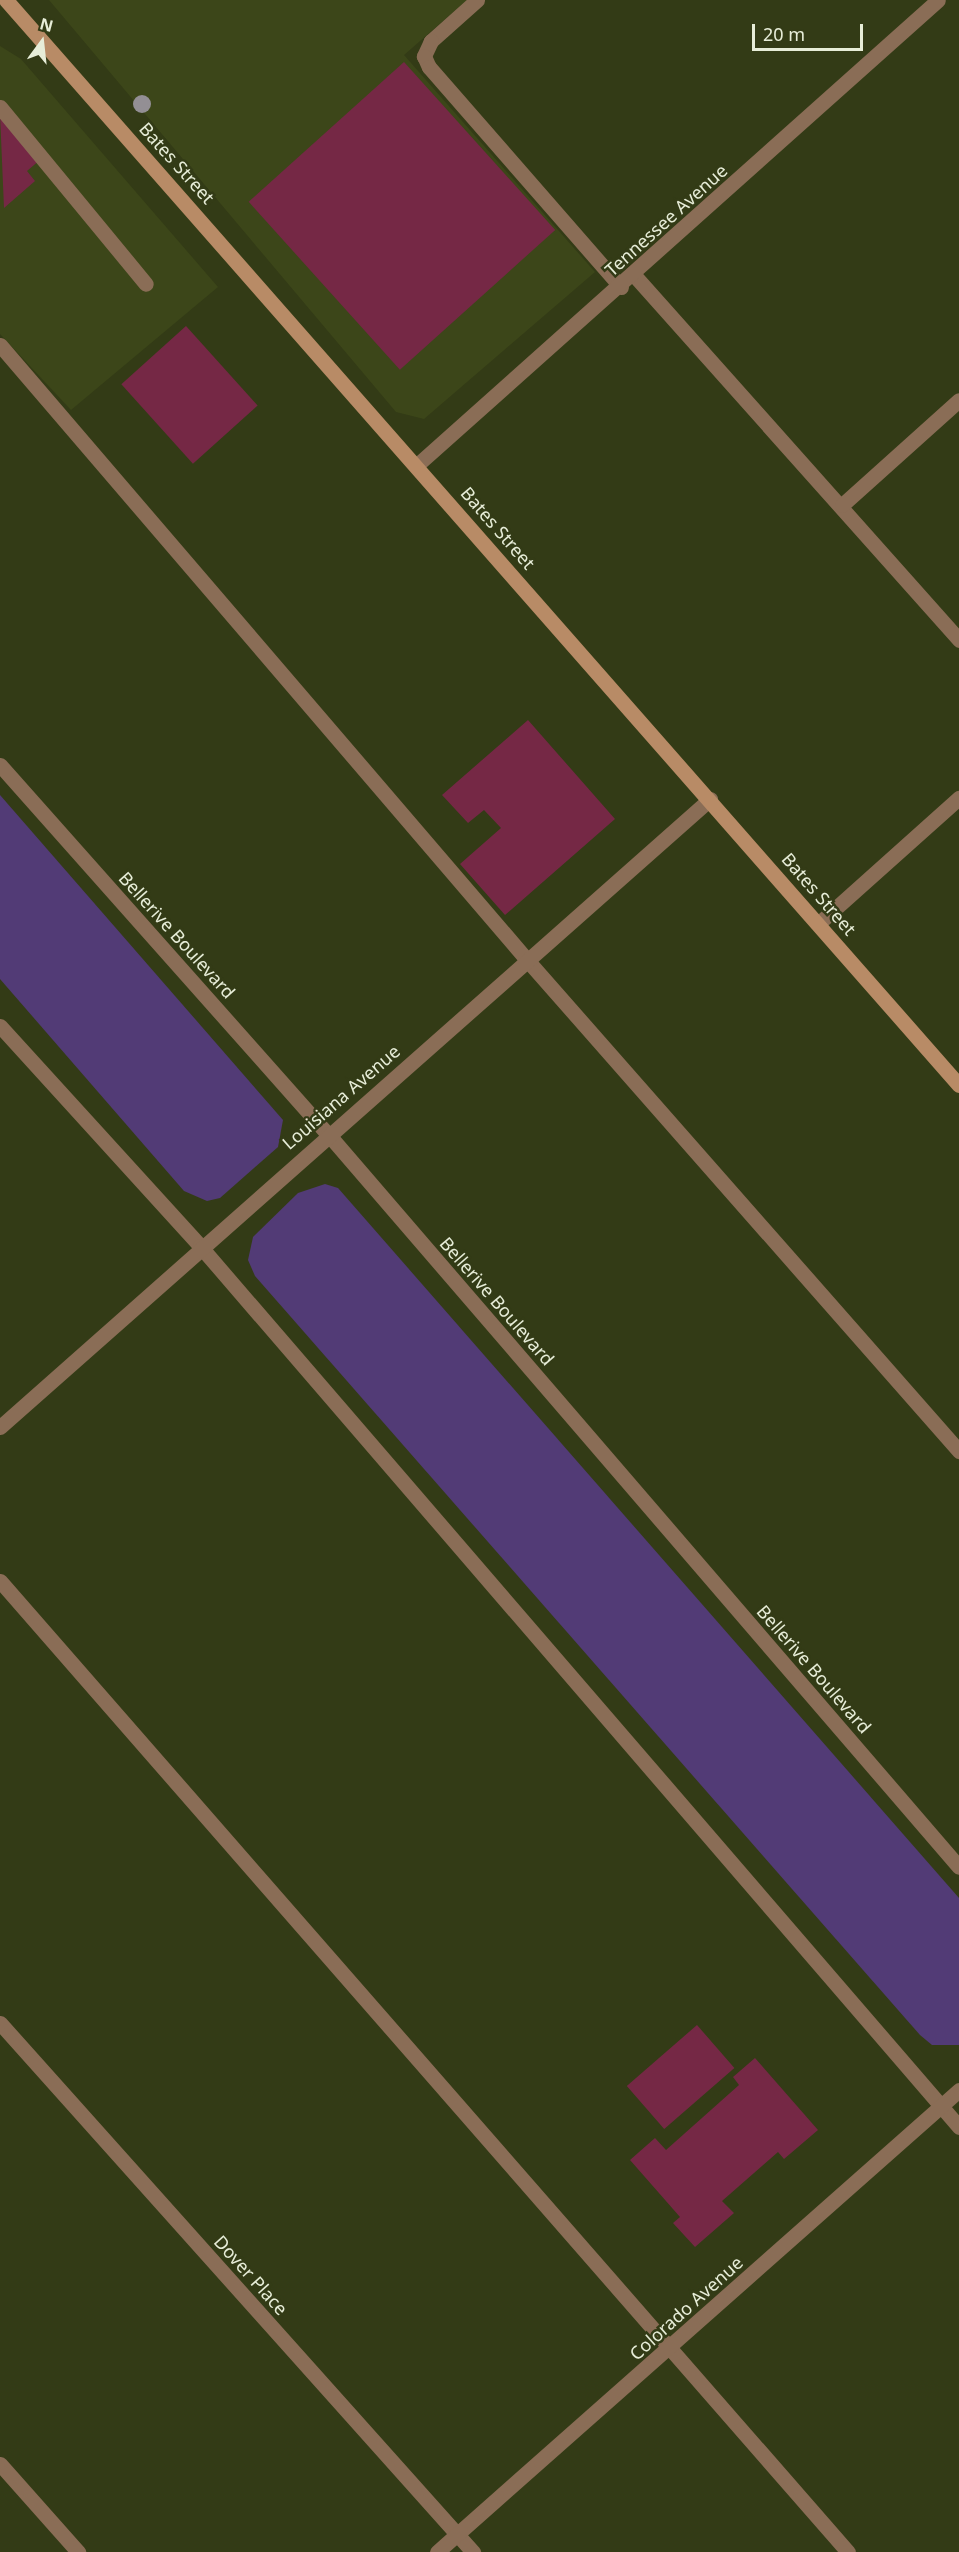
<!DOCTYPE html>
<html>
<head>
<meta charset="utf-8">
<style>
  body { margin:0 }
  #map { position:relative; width:959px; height:2552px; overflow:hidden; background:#333b16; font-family:"Noto Sans",sans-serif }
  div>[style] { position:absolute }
  .built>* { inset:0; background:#3c4619 }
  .green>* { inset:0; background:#523b76 }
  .building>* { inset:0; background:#752845; transform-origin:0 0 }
  .service>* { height:15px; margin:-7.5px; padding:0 7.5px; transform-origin:7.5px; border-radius:7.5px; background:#8a6d56 }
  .minor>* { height:15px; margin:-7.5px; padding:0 7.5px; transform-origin:7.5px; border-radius:7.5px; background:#8a6d56 }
  .secondary>* { height:15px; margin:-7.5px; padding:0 7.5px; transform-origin:7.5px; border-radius:7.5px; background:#b88b66 }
  .trees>* { width:18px; height:18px; margin:-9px; border-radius:50%; background:#938f94 }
  span { translate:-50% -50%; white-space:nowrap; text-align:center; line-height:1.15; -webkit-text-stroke:5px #333b16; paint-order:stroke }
  .street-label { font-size:18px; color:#e7edd8 }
  .north { position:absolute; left:12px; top:12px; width:60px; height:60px; -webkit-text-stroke:4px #333b16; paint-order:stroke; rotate:15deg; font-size:16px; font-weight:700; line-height:24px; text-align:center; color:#e7edd8 }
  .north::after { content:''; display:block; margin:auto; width:21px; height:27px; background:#e7edd8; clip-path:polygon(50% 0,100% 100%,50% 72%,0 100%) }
  .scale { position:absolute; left:752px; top:24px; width:111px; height:27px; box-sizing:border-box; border:3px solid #e7edd8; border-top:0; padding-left:8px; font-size:18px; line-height:21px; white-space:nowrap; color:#e7edd8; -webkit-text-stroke:4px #333b16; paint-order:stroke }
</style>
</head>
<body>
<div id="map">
  <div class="built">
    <div style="clip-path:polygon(49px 0,467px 0,404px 55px,595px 272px,424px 419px,396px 412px)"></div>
    <div style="clip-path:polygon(0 46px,21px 59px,218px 287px,71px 410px,0 334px)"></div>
  </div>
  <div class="green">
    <div style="clip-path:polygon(0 795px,283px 1120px,278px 1147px,220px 1198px,207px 1201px,184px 1191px,0 979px)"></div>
    <div style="clip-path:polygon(325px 1184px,338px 1188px,959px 1898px,959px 2045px,932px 2045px,920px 2035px,255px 1276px,248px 1260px,253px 1237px,298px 1193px)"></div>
  </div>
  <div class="building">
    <div style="left:404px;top:62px;width:226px;height:209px;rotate:48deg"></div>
    <div style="clip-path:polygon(0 114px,41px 159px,27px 171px,35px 181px,4px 208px)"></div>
    <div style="left:186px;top:326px;width:107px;height:87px;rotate:48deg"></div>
    <div style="clip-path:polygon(528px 720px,615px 819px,505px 915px,460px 864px,501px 828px,484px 810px,468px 823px,442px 795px)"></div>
    <div style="left:697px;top:2025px;width:57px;height:93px;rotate:49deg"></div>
    <div style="clip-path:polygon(755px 2058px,818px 2130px,784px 2159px,778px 2152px,722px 2201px,734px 2213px,695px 2247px,673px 2223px,680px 2217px,630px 2160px,655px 2138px,666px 2150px,739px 2085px,733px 2077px)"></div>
  </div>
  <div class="service">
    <div style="left:477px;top:0;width:62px;rotate:138.3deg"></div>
    <div style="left:431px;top:41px;width:17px;rotate:115deg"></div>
    <div style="left:424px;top:56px;width:12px;rotate:66deg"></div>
    <div style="left:429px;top:67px;width:292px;rotate:48.9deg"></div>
    <div style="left:0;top:107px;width:229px;rotate:50.5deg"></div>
    <div style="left:634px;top:275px;width:489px;rotate:48.3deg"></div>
    <div style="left:0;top:345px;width:811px;rotate:49.4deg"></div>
    <div style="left:528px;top:961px;width:653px;rotate:48.67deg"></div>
    <div style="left:842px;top:505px;width:157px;rotate:-41.9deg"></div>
    <div style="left:0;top:1581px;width:1289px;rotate:48.87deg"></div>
    <div style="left:0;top:2464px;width:118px;rotate:48.4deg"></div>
  </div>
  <div class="minor">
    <div style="left:417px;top:465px;width:698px;rotate:-41.75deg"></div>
    <div style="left:0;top:765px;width:494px;rotate:48.4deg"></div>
    <div style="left:328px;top:1134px;width:967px;rotate:49.28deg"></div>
    <div style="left:819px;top:923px;width:188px;rotate:-41.8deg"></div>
    <div style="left:0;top:1026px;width:297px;rotate:47.7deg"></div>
    <div style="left:200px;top:1246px;width:1163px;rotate:49.25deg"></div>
    <div style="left:0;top:1427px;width:948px;rotate:-41.49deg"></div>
    <div style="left:0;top:2023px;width:710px;rotate:48.2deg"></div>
    <div style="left:437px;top:2552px;width:697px;rotate:-41.51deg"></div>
  </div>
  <div class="secondary">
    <div style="left:6px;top:0;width:1444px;rotate:48.71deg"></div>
  </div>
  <div class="trees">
    <div style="left:142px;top:104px"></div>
  </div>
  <div class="street-label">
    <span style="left:177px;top:163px;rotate:48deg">Bates Street</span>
    <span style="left:666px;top:220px;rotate:-42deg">Tennessee Avenue</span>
    <span style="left:498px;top:528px;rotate:49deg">Bates Street</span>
    <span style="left:819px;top:894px;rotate:49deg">Bates Street</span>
    <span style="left:177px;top:935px;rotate:48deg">Bellerive Boulevard</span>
    <span style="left:341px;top:1097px;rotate:-41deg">Louisiana Avenue</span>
    <span style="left:497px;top:1301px;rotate:49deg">Bellerive Boulevard</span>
    <span style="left:814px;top:1669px;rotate:49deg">Bellerive Boulevard</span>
    <span style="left:251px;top:2275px;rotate:48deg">Dover Place</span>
    <span style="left:686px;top:2308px;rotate:-42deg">Colorado Avenue</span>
  </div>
  <div class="north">N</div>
  <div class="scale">20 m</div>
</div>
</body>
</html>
